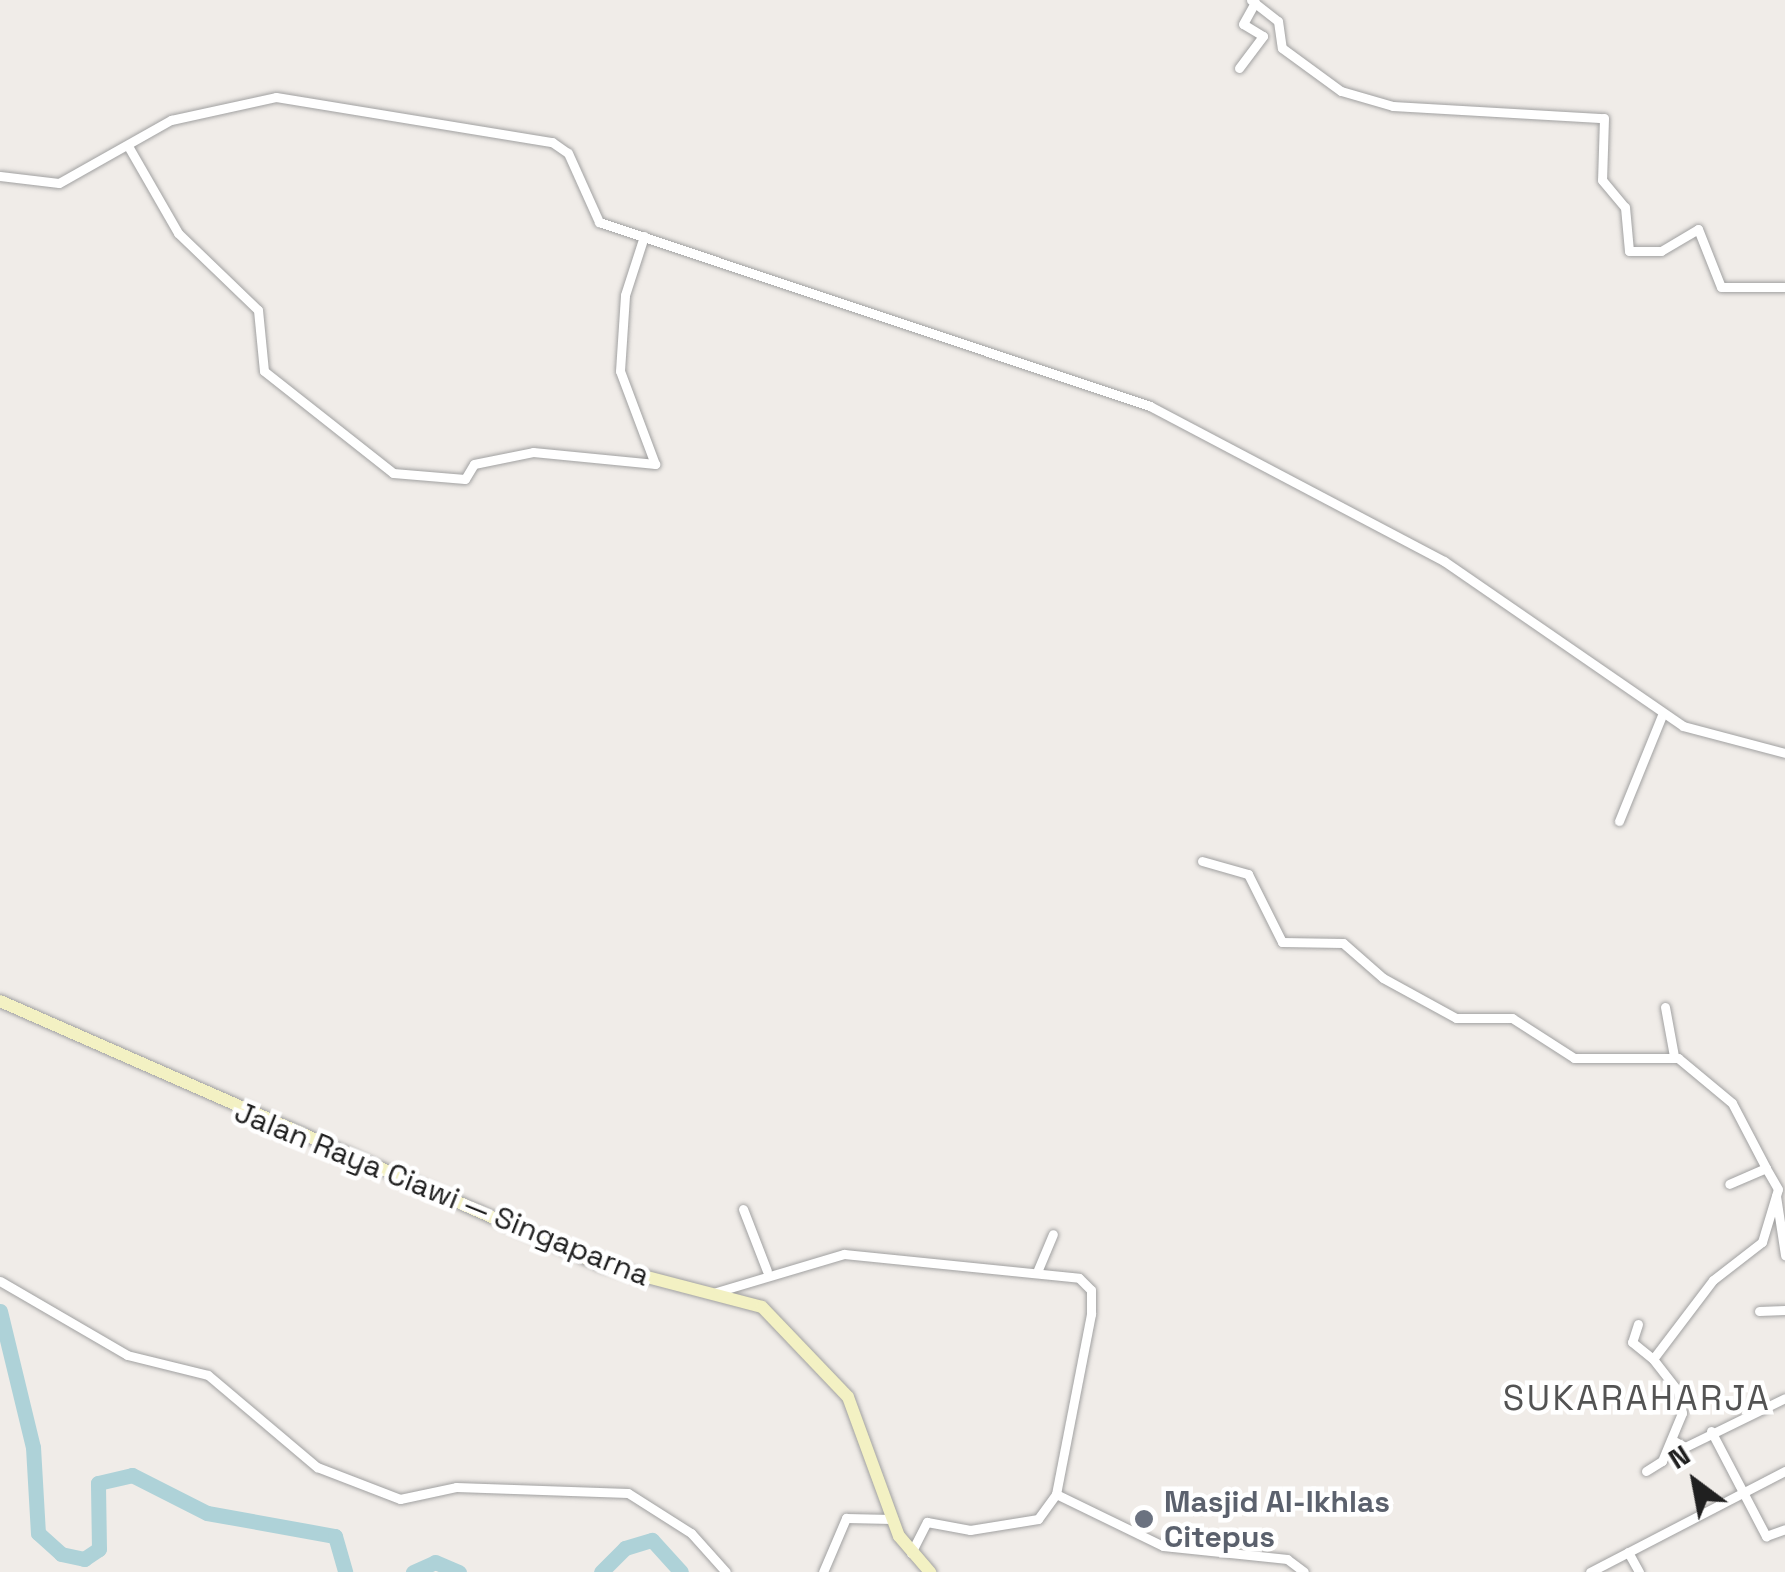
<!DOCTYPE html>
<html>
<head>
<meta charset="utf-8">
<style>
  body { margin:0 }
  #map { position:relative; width:1785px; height:1572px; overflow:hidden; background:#f0ece8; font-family:"Space Grotesk",sans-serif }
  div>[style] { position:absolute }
  .river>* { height:15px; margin:-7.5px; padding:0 7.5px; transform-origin:7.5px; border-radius:7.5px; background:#aed2d8 }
  .roads { filter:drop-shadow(0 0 2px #a1a1a1) drop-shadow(0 0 2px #a1a1a1) }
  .minor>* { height:9px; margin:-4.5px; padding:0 4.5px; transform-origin:4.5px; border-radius:4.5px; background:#fff }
  .secondary>* { height:12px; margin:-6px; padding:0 6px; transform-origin:6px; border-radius:6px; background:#f3f1c3 }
  .dots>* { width:28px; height:28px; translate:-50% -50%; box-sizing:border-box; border:5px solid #fff; border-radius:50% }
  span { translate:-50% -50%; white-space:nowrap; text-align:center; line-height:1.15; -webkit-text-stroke:9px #fff; paint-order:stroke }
  .street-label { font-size:30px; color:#202020 }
  .worship-label { font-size:30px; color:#5b616d; font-weight:700 }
  .left { translate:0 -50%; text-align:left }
  .quarter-label { font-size:35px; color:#535353; letter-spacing:2.5px }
  .north { position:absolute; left:1645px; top:1432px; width:100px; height:100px; -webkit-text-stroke:8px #fff; paint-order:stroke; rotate:328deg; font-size:28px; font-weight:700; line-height:40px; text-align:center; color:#202020 }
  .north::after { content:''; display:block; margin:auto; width:35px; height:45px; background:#202020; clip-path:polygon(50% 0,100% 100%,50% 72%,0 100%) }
</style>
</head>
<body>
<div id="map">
  <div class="river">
    <div style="left:0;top:1311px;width:140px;rotate:76.4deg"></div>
    <div style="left:33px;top:1447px;width:86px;rotate:86.7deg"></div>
    <div style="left:38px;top:1533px;width:31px;rotate:42deg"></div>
    <div style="left:61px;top:1554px;width:24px;rotate:12deg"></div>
    <div style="left:84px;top:1559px;width:18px;rotate:-34deg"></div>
    <div style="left:99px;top:1549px;width:66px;rotate:-90.9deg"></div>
    <div style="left:98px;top:1483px;width:35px;rotate:-13deg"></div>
    <div style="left:132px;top:1475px;width:84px;rotate:26.9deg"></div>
    <div style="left:207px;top:1513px;width:130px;rotate:10.2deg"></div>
    <div style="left:335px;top:1536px;width:37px;rotate:74deg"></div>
    <div style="left:413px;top:1572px;width:24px;rotate:-24deg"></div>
    <div style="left:435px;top:1562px;width:26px;rotate:23deg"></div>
    <div style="left:601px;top:1572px;width:34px;rotate:-45deg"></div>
    <div style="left:625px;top:1548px;width:28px;rotate:-17deg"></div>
    <div style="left:652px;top:1540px;width:43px;rotate:47.8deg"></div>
  </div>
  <div class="roads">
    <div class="minor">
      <div style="left:1251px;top:0;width:34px;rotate:38deg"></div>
      <div style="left:1278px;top:21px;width:27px;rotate:82deg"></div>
      <div style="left:1282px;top:48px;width:73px;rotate:36.1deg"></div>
      <div style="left:1341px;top:91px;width:54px;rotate:16.1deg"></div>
      <div style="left:1393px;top:106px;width:211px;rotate:3.3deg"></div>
      <div style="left:1604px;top:118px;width:62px;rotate:91.8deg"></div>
      <div style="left:1602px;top:180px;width:35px;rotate:50deg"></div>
      <div style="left:1625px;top:207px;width:44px;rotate:84.8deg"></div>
      <div style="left:1629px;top:251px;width:32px"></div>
      <div style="left:1661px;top:251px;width:43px;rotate:-30.7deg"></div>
      <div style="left:1698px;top:229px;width:62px;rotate:68.4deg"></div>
      <div style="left:1721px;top:287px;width:64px"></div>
      <div style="left:1239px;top:68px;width:40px;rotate:-53deg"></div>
      <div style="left:1263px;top:36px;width:23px;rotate:-149deg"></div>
      <div style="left:1243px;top:24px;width:25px;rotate:-61deg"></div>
      <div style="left:128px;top:146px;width:100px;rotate:60.1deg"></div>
      <div style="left:178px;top:233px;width:111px;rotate:43.9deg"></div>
      <div style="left:258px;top:310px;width:61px;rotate:84.4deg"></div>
      <div style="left:264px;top:371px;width:164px;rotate:38.3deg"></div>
      <div style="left:393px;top:473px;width:72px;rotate:4.8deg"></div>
      <div style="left:465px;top:479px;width:17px;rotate:-59deg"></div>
      <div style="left:474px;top:464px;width:60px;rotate:-11.5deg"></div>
      <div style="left:533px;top:452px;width:123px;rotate:5.6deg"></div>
      <div style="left:655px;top:464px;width:99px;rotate:-110.6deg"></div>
      <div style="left:620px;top:371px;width:76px;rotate:-86.2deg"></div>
      <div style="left:625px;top:295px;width:62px;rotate:-72.1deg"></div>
      <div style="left:0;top:176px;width:59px;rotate:6.8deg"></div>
      <div style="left:59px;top:183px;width:129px;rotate:-29.4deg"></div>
      <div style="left:171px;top:120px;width:107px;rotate:-12.4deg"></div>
      <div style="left:276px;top:97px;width:280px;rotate:9.3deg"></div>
      <div style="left:552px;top:142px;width:19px;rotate:35deg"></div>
      <div style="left:568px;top:153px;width:76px;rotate:65.8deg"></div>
      <div style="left:599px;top:222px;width:581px;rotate:18.47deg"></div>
      <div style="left:1150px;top:406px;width:332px;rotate:27.8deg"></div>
      <div style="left:1444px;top:561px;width:290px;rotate:34.6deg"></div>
      <div style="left:1683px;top:726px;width:106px;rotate:14.8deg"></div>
      <div style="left:1619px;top:821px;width:114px;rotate:-67.9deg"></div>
      <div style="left:1202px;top:861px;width:48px;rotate:15.8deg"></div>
      <div style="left:1248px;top:874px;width:76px;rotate:63.4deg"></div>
      <div style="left:1282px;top:942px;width:61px;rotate:0.9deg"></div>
      <div style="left:1343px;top:943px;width:53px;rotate:41.2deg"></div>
      <div style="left:1383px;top:978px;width:83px;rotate:28.7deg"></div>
      <div style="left:1456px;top:1018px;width:56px"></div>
      <div style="left:1512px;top:1018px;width:74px;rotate:32.8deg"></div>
      <div style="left:1574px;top:1058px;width:104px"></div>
      <div style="left:1678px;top:1058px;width:70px;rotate:39.8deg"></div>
      <div style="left:1732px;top:1103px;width:73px;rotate:62.4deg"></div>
      <div style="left:1766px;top:1168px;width:40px;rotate:156.6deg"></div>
      <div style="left:1665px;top:1007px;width:50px;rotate:79.6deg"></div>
      <div style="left:1776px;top:1196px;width:60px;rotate:81.3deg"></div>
      <div style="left:743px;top:1209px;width:66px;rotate:68.8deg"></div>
      <div style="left:1037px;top:1272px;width:41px;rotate:-67.2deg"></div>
      <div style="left:0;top:1281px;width:147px;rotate:30.2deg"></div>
      <div style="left:127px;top:1355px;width:83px;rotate:13.9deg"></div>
      <div style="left:208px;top:1375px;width:143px;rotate:40.2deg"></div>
      <div style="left:317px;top:1467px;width:89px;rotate:21.1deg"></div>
      <div style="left:400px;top:1499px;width:57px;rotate:-12.1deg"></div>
      <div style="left:456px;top:1487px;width:172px;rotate:2deg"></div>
      <div style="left:628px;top:1493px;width:75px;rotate:32.4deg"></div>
      <div style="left:691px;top:1533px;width:52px;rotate:48.1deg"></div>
      <div style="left:713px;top:1293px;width:137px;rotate:-16.6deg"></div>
      <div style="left:844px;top:1254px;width:236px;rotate:5.8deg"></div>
      <div style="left:1079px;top:1278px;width:17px;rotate:45deg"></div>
      <div style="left:1091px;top:1290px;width:24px;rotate:90deg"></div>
      <div style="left:1091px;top:1314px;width:183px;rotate:101deg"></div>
      <div style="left:1056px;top:1494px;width:119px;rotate:25.9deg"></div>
      <div style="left:1163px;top:1546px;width:125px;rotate:6deg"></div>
      <div style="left:1287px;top:1559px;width:21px;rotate:37deg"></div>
      <div style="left:1759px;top:1311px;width:26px;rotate:-2deg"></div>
      <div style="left:1638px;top:1324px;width:19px;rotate:108deg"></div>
      <div style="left:1632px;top:1342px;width:27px;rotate:39deg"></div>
      <div style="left:1711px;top:1431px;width:119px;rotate:62.4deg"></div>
      <div style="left:1766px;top:1536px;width:20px;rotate:-20deg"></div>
      <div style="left:1672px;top:1440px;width:15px;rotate:28deg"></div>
      <div style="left:1685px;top:1447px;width:111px;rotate:-26.1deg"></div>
      <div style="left:1646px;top:1471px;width:19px;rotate:-32deg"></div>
      <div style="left:1662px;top:1461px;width:52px;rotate:-67.4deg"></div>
      <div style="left:1682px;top:1413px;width:22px;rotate:-100deg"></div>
      <div style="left:1678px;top:1391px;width:41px;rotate:-128deg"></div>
      <div style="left:1653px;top:1359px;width:99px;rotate:-52.8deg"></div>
      <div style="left:1713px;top:1280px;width:62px;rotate:-37.8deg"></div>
      <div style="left:1762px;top:1242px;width:55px;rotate:-73.2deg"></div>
      <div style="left:1778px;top:1189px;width:24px;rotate:-120deg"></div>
      <div style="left:1628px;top:1552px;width:23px;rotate:61deg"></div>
      <div style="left:911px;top:1553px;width:35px;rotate:-63deg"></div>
      <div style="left:927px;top:1522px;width:44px;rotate:10.5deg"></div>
      <div style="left:970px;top:1530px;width:69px;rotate:-9.2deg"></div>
      <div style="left:1038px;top:1519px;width:31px;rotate:-54deg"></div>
      <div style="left:823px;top:1572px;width:59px;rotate:-66.9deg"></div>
      <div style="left:846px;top:1518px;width:46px;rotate:1.2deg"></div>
      <div style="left:1590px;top:1572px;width:220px;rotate:-27.4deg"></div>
    </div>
    <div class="secondary">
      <div style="left:0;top:1001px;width:656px;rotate:23.71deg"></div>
      <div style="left:601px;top:1265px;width:166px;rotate:14.6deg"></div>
      <div style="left:762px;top:1307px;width:124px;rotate:46.3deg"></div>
      <div style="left:848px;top:1397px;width:148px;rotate:69.9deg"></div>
      <div style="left:899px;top:1536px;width:48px;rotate:49.3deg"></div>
    </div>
  </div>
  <div class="dots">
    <div style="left:1144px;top:1519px;background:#6b7280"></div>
  </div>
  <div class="street-label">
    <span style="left:442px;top:1194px;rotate:22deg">Jalan Raya Ciawi — Singaparna</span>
  </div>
  <div class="worship-label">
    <span class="left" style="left:1164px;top:1519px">Masjid Al-Ikhlas<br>Citepus</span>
  </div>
  <div class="quarter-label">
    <span style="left:1637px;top:1398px">SUKARAHARJA</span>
  </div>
  <div class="north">N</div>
</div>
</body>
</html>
